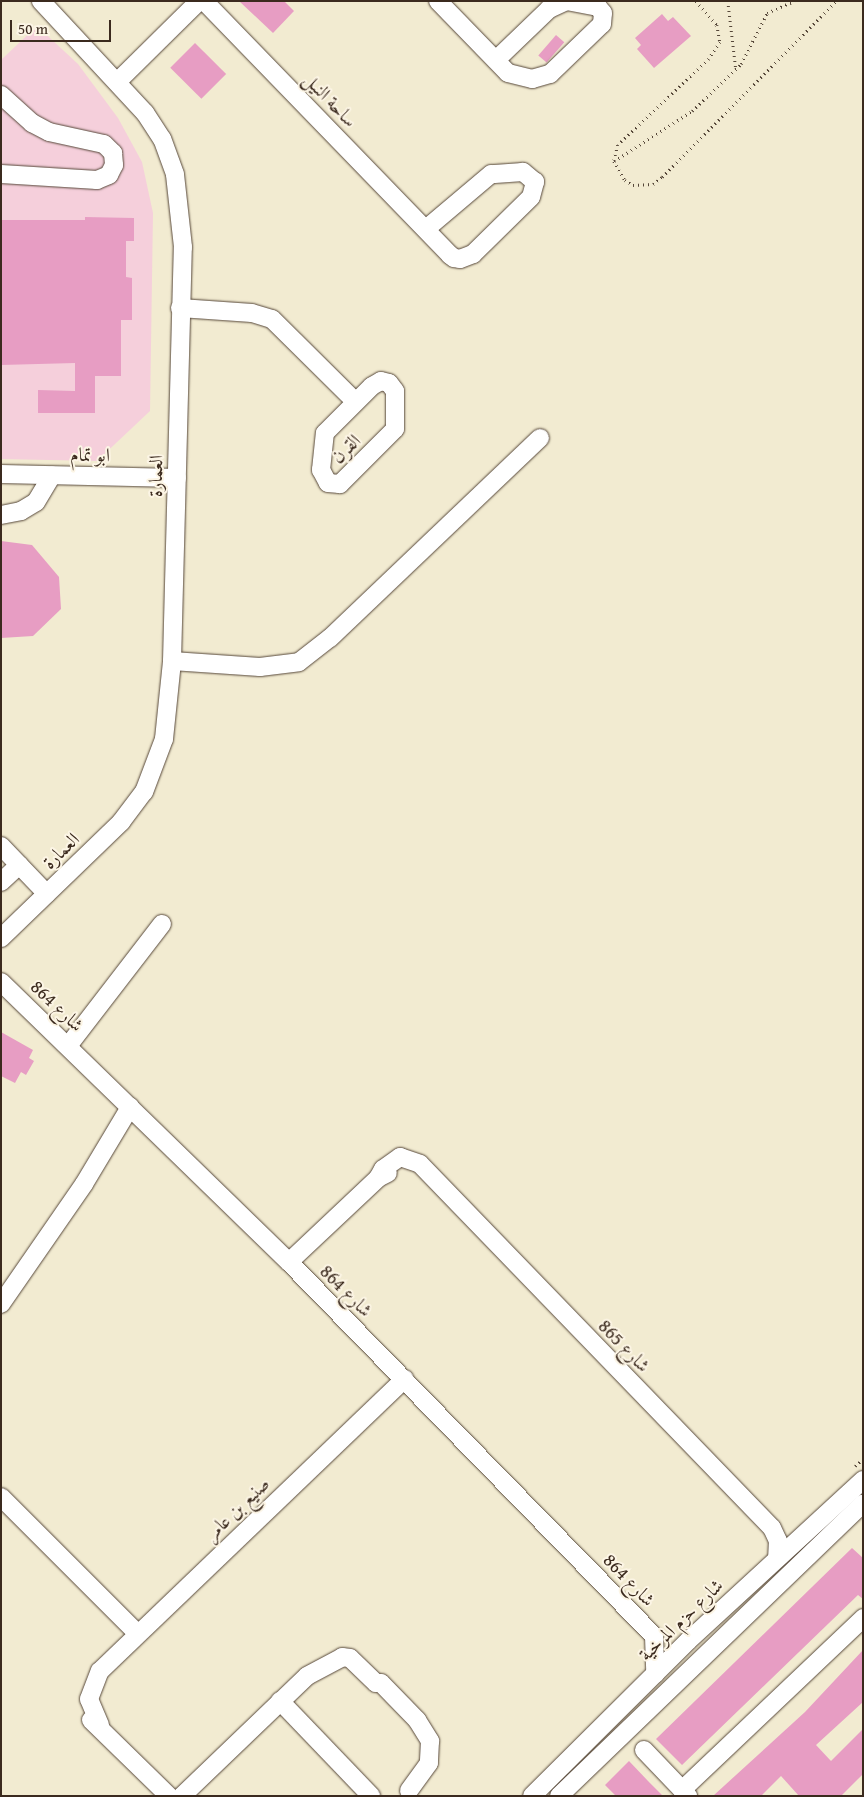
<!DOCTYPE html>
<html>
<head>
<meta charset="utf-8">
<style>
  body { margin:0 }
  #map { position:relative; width:864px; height:1797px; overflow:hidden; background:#f2ebd1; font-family:"Gentium Book Plus",Amiri,serif }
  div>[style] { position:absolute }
  .built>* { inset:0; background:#f5cfdb }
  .building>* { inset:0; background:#e79dc3; transform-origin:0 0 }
  .path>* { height:2.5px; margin-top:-1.25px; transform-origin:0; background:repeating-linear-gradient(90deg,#564739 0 1px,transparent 0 5px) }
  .roads { filter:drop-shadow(0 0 1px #564739) drop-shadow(0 0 1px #564739) }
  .minor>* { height:18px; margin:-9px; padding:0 9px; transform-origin:9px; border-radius:9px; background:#fff }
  span { translate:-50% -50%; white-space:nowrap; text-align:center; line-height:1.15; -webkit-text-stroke:4px #fcf5e5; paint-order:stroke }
  .street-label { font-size:19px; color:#3b2a1e }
  .frame { position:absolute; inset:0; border:2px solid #3b2a1e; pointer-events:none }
  .scale { position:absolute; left:10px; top:20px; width:101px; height:22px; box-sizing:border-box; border:2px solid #3b2a1e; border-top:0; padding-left:6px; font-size:15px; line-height:18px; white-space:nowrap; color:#3b2a1e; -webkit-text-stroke:4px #fcf5e5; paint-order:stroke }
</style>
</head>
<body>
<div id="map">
  <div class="built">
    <div style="clip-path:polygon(37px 26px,78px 64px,118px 118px,142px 162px,153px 213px,150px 411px,97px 461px,1px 459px,1px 60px)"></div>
  </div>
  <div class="building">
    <div style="clip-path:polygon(239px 1px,284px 1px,294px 11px,273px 33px)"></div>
    <div style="clip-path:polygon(662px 14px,668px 21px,673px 17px,691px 36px,654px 68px,637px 49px,641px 45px,635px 38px)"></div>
    <div style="left:556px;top:35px;width:11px;height:27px;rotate:41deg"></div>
    <div style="left:195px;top:43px;width:44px;height:35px;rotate:45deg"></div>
    <div style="clip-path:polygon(85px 217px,134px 218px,134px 241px,126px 241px,126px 277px,132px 278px,132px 320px,121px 320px,121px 376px,95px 376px,95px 413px,38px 413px,38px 390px,75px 391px,75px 363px,1px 365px,1px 220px,85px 220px)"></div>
    <div style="clip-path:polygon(1px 541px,32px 545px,59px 577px,61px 609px,33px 636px,1px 638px)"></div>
    <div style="clip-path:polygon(1px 1032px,33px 1050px,29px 1058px,34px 1061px,26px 1075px,21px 1072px,15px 1083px,1px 1076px)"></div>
    <div style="clip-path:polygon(852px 1548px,863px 1558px,863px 1599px,858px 1595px,682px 1765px,656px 1739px)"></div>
    <div style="clip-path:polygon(863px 1650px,863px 1702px,816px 1745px,831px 1761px,863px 1729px,863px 1774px,841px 1796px,799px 1796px,781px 1776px,761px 1796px,713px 1796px,805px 1712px)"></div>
    <div style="clip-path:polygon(629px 1761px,648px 1781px,663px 1796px,616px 1796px,605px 1785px)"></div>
  </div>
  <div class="path">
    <div style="left:696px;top:1px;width:32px;rotate:49deg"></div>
    <div style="left:717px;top:25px;width:17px;rotate:80deg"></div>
    <div style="left:720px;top:42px;width:20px;rotate:123deg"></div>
    <div style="left:709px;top:59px;width:125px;rotate:136.6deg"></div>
    <div style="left:618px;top:145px;width:16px;rotate:104deg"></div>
    <div style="left:614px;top:161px;width:22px;rotate:60deg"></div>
    <div style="left:625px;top:180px;width:9px;rotate:32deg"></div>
    <div style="left:633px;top:185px;width:20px;rotate:-3deg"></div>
    <div style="left:653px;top:184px;width:11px;rotate:-38deg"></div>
    <div style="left:662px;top:177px;width:247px;rotate:-45.3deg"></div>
    <div style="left:728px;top:1px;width:68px;rotate:83.3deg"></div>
    <div style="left:614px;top:161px;width:93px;rotate:-32.7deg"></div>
    <div style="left:692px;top:111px;width:68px;rotate:-43.8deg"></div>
    <div style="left:741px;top:64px;width:57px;rotate:-63deg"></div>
    <div style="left:767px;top:13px;width:30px;rotate:-24deg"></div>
    <div style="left:855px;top:1466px;width:11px;rotate:-41deg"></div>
  </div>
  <div class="roads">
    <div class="minor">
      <div style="left:204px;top:1px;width:354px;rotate:45.9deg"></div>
      <div style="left:450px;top:255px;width:5px;rotate:37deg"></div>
      <div style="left:454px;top:258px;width:6px;rotate:9deg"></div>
      <div style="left:460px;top:259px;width:14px;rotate:-21deg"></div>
      <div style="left:473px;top:254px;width:81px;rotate:-44.5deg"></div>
      <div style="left:531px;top:197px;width:16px;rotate:-75deg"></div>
      <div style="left:535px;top:182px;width:16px;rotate:-140deg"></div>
      <div style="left:523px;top:172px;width:32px;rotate:176deg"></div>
      <div style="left:491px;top:174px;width:85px;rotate:139.8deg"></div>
      <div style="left:438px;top:1px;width:100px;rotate:45.8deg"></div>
      <div style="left:508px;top:73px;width:25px;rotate:14deg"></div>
      <div style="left:532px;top:79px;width:19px;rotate:-16deg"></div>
      <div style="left:550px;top:74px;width:72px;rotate:-43.9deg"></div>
      <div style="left:602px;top:24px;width:11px;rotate:-85deg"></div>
      <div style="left:603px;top:13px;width:8px;rotate:-130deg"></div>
      <div style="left:598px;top:7px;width:32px;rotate:-169deg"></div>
      <div style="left:496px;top:60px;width:74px;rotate:-43.9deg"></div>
      <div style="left:549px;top:9px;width:19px;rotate:-25deg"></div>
      <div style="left:118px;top:81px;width:114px;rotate:-44.6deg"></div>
      <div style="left:1px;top:95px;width:42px;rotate:42.1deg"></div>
      <div style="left:32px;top:123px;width:19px;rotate:28deg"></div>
      <div style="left:49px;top:132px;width:56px;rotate:12.3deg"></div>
      <div style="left:104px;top:144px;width:13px;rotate:45deg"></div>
      <div style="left:113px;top:153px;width:12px;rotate:85deg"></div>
      <div style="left:114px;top:165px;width:11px;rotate:117deg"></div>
      <div style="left:109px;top:175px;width:13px;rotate:157deg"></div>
      <div style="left:97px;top:180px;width:96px;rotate:-176.4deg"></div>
      <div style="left:180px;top:308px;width:72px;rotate:4deg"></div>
      <div style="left:252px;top:313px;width:21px;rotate:17deg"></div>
      <div style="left:272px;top:319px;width:117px;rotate:44.7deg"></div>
      <div style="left:381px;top:381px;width:8px;rotate:14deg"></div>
      <div style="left:389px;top:383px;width:10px;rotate:53deg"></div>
      <div style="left:395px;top:391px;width:38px;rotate:90deg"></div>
      <div style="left:395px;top:429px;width:78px;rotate:135deg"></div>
      <div style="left:340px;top:484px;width:12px;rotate:-175deg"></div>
      <div style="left:328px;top:483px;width:15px;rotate:-118deg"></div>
      <div style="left:321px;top:470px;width:37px;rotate:-84deg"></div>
      <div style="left:325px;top:433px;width:66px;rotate:-45deg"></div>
      <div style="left:372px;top:386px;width:10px;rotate:-29deg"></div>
      <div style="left:1px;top:474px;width:176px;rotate:1.3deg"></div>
      <div style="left:1px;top:515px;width:20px;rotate:-11deg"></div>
      <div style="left:21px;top:511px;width:17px;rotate:-31deg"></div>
      <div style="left:36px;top:502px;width:31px;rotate:-59deg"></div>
      <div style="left:172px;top:661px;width:88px;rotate:3.9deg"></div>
      <div style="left:260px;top:667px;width:39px;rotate:-7deg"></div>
      <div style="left:299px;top:662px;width:39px;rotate:-38deg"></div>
      <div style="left:330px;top:638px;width:290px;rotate:-43.6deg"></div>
      <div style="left:1px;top:846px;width:66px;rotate:46.2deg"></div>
      <div style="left:1px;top:882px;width:25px;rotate:-43deg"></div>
      <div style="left:1px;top:938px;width:167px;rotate:-44deg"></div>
      <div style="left:121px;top:822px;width:38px;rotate:-53deg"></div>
      <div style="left:144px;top:792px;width:57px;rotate:-69.3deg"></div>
      <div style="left:164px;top:739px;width:78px;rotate:-84.1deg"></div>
      <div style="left:172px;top:661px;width:414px;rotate:-88.5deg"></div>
      <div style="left:183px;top:247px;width:73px;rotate:-96.3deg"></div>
      <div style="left:175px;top:174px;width:37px;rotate:-110deg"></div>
      <div style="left:162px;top:139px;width:31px;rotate:-123deg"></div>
      <div style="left:145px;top:113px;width:153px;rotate:-132.9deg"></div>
      <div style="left:1px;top:982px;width:402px;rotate:44.2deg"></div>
      <div style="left:289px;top:1262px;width:523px;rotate:45.7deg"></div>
      <div style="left:654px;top:1636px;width:38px;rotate:88deg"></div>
      <div style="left:68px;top:1046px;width:154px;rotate:-52.4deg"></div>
      <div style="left:378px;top:1178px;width:10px;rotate:-61deg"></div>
      <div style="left:383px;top:1169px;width:21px;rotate:-35deg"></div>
      <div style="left:400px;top:1157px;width:21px;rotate:19deg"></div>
      <div style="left:420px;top:1164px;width:506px;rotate:45.96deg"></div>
      <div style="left:772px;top:1528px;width:14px;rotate:65deg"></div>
      <div style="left:778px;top:1541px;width:17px;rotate:93deg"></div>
      <div style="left:289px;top:1262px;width:122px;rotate:-43.3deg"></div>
      <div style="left:378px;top:1178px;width:11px;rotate:-27deg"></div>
      <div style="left:1px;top:1304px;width:146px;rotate:-55.3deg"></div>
      <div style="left:84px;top:1184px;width:90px;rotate:-59.1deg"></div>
      <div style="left:1px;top:1497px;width:192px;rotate:45deg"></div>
      <div style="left:280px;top:1701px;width:132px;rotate:46.2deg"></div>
      <div style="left:91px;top:1720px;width:109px;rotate:44.3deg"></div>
      <div style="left:100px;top:1725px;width:28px;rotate:-113deg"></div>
      <div style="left:89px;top:1699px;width:30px;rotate:-69deg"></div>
      <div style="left:100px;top:1671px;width:422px;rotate:-43.8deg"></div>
      <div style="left:644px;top:1750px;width:64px;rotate:46.3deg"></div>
      <div style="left:682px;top:1790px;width:250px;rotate:-43.5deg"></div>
      <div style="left:182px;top:1796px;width:173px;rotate:-43.8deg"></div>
      <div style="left:307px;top:1676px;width:40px;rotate:-28deg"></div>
      <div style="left:342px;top:1657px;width:8px;rotate:7deg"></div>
      <div style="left:350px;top:1658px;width:36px;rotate:44deg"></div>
      <div style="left:376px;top:1683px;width:5px"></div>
      <div style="left:381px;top:1683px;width:52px;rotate:45.8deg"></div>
      <div style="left:417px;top:1720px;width:25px;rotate:58deg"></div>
      <div style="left:430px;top:1741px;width:22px;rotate:93deg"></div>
      <div style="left:429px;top:1763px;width:34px;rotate:126deg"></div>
      <div style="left:532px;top:1796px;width:220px;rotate:-44.8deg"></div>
      <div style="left:688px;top:1641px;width:238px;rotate:-42.6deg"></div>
      <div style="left:559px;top:1796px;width:422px;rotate:-43.9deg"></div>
    </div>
  </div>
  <div class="street-label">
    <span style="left:330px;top:100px;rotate:46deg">ساحة النيل</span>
    <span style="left:346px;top:449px;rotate:-45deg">القرن</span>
    <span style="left:90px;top:455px;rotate:1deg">ابو تمام</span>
    <span style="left:156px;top:476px;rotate:-89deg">العمارة</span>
    <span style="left:61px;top:851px;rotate:-44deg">العمارة</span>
    <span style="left:57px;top:1006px;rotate:44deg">شارع 864</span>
    <span style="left:346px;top:1291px;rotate:45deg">شارع 864</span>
    <span style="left:624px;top:1346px;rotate:46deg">شارع 865</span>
    <span style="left:237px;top:1509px;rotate:-44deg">صنيع بن عامر</span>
    <span style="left:629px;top:1580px;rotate:46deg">شارع 864</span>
    <span style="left:681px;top:1620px;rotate:-44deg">شارع حزم المرخية</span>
  </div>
  <div class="frame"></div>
  <div class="scale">50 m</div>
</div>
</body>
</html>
